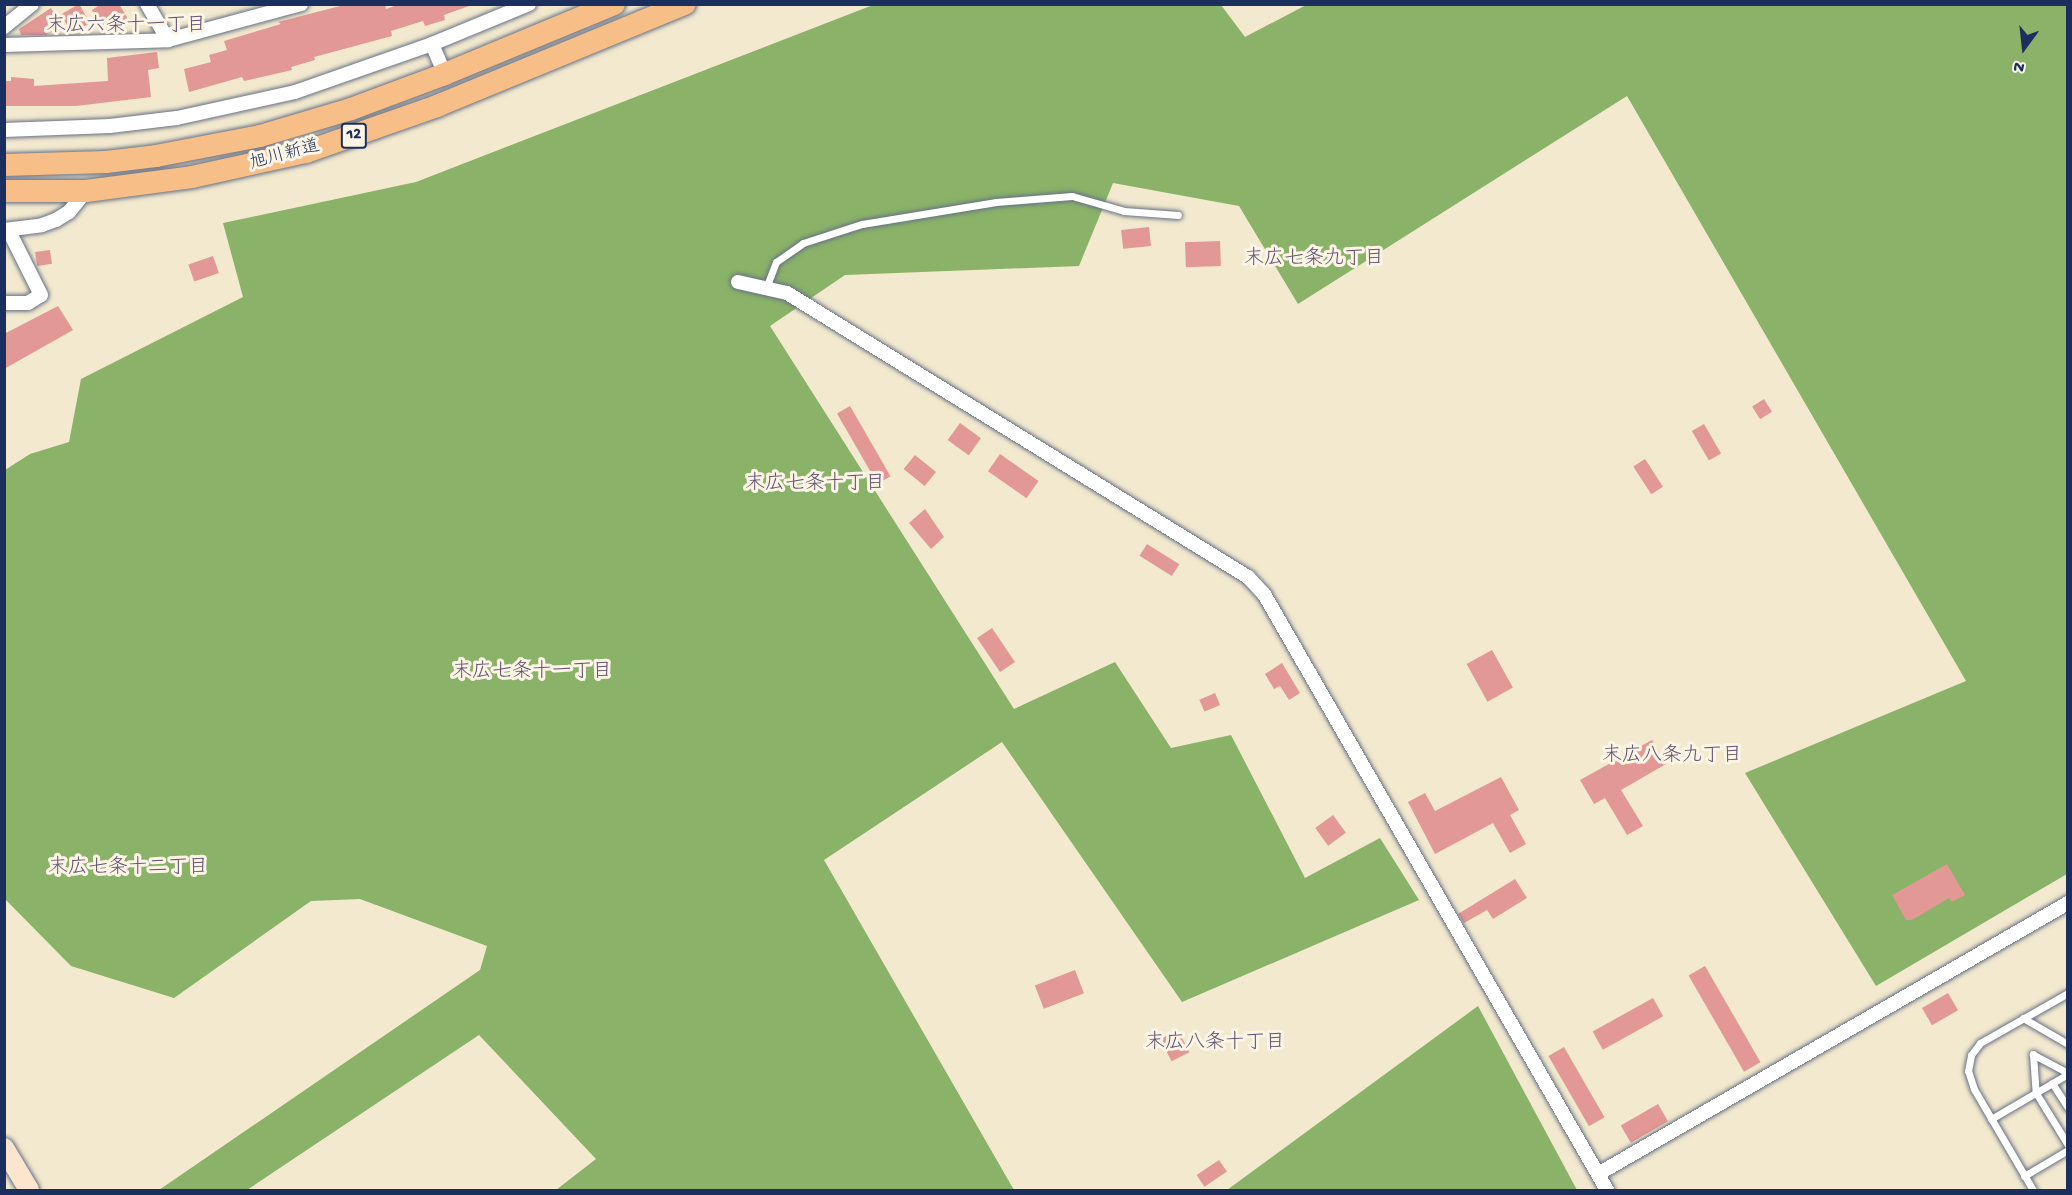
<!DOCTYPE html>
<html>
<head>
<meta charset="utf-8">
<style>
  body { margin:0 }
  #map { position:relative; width:2072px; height:1195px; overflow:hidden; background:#f2e9ce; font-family:"Gochi Hand","Klee One",sans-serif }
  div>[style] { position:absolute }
  .forest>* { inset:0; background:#8ab268 }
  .building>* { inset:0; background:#e29894; transform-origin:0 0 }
  .roads { filter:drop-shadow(0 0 2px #667085) drop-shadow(0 0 2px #667085) }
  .service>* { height:7px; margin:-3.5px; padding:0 3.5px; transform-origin:3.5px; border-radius:3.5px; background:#fff }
  .minor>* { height:14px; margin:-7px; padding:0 7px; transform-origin:7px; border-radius:7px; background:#fff }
  .secondary>* { height:20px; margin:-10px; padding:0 10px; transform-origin:10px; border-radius:10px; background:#fce5cf }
  .trunk>* { height:22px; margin:-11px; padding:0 11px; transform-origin:11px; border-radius:11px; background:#f7be87 }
  span { translate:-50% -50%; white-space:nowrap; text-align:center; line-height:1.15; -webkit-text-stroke:6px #fcf5e5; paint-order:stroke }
  .shield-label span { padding:2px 4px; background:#fcf5e5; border:2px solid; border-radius:4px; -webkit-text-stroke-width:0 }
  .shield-label { font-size:16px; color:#1b2f5e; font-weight:700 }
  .street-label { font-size:18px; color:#1b2f5e }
  .neighbourhood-label { font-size:20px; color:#615471 }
  .frame { position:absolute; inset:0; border:6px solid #1b2f5e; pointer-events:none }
  .north { position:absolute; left:1994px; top:18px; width:60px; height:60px; -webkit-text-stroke:4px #fcf5e5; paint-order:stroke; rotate:195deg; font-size:16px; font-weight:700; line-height:24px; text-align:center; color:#1b2f5e }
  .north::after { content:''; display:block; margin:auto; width:21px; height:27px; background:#1b2f5e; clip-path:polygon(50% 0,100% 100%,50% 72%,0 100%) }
</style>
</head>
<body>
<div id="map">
  <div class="forest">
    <div style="clip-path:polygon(1308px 4px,2067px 5px,2067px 874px,1876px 986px,1745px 773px,1966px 681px,1627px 96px,1298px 304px,1239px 206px,1113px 183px,1079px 266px,845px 275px,770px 326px,1014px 709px,1115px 662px,1171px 748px,1231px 735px,1305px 878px,1380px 838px,1419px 900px,1182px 1002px,1002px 742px,824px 860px,1014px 1190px,556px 1190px,596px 1159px,479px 1035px,247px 1190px,159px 1190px,480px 970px,487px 946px,360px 899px,311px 901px,174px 998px,71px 966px,5px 899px,5px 470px,30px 454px,69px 442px,81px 379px,243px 297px,223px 223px,416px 182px,873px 5px,1221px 5px,1245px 37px)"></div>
    <div style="clip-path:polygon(1478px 1006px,1577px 1190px,1227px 1190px)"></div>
  </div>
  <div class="building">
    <div style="left:79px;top:4px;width:22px;height:21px;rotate:60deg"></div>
    <div style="clip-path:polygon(101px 4px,119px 4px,128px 19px,104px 33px,92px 10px)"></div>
    <div style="clip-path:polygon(348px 4px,385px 4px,386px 9px,400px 4px,469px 6px,444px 15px,445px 20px,425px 26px,423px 21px,391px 31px,392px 36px,314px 57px,315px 60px,291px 67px,292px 70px,244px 81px,242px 77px,189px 92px,184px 69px,211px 62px,209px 55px,227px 50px,224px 41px,281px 24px,278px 22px)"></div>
    <div style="clip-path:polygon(51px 8px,62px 25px,46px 35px,21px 35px,19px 29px)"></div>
    <div style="clip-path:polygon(157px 52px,159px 68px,148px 70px,151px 97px,76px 106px,4px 106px,4px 81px,11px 81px,11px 77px,34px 79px,34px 86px,108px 81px,107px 58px)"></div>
    <div style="left:1149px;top:227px;width:19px;height:28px;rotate:84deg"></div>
    <div style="left:1220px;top:241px;width:25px;height:35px;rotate:88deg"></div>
    <div style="left:50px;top:250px;width:14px;height:15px;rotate:82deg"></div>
    <div style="left:213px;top:256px;width:18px;height:26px;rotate:71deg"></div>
    <div style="clip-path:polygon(58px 306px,73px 330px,4px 369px,4px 334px)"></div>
    <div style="left:1764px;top:399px;width:15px;height:14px;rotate:58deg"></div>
    <div style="left:850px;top:406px;width:81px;height:15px;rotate:60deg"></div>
    <div style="left:960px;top:423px;width:26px;height:21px;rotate:36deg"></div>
    <div style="left:1704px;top:424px;width:34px;height:14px;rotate:60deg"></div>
    <div style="left:1000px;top:454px;width:47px;height:21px;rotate:35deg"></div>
    <div style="left:915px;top:455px;width:27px;height:18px;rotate:39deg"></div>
    <div style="left:1645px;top:459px;width:33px;height:14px;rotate:57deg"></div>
    <div style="clip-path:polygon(925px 509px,944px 537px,931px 549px,909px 523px)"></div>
    <div style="left:1147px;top:544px;width:38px;height:14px;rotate:32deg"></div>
    <div style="left:992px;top:628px;width:41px;height:18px;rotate:56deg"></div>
    <div style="left:1492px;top:650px;width:43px;height:29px;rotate:61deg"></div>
    <div style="clip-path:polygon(1282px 663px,1300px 693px,1289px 700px,1280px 686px,1274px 689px,1265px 674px)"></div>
    <div style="left:1215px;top:693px;width:13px;height:17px;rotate:67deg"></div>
    <div style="clip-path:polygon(1652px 740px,1666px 764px,1621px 790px,1643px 826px,1627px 835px,1605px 798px,1594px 804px,1580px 780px)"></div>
    <div style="clip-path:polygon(1501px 777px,1519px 810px,1510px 815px,1526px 844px,1510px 853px,1493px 823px,1435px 854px,1408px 802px,1425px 793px,1435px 811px)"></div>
    <div style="left:1333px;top:815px;width:22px;height:22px;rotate:54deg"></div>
    <div style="clip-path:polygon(1947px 864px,1965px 895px,1952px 902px,1949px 898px,1912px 920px,1906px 920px,1892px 895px)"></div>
    <div style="clip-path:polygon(1515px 879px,1527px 898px,1493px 919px,1487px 910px,1464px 923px,1458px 914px)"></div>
    <div style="left:1705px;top:966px;width:111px;height:19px;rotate:60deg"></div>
    <div style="left:1075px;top:970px;width:25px;height:43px;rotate:69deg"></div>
    <div style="left:1948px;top:993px;width:20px;height:30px;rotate:60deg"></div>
    <div style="left:1653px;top:998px;width:21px;height:69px;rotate:61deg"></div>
    <div style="left:1178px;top:1030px;width:25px;height:20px;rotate:63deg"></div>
    <div style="left:1564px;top:1047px;width:81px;height:18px;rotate:60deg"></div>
    <div style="left:1658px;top:1104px;width:20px;height:43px;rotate:60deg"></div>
    <div style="left:1219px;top:1160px;width:14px;height:27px;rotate:56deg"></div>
  </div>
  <div class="roads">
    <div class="service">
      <div style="left:766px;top:288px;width:28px;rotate:-69deg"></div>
      <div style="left:776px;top:262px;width:33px;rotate:-35deg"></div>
      <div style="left:803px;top:243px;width:62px;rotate:-17.9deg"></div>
      <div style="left:862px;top:224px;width:136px;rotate:-9.3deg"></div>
      <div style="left:996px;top:202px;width:76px;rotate:-4.5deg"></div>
      <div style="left:1072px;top:196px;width:54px;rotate:16.1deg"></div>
      <div style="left:1124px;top:211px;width:54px;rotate:4.2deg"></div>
      <div style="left:2023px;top:1018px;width:52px;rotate:30deg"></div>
      <div style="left:2068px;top:1073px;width:40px;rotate:-152deg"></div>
      <div style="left:2033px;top:1054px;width:39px;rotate:86deg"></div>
      <div style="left:2036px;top:1093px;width:61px;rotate:58.4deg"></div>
      <div style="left:2052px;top:1083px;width:30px;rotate:57deg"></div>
      <div style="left:1991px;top:1119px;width:89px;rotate:-30.3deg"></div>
      <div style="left:2024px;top:1176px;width:51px;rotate:-30.6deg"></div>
      <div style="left:2033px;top:1190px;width:117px;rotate:-120.3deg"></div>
      <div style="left:1974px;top:1089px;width:19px;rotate:-108deg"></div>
      <div style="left:1968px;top:1071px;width:16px;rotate:-79deg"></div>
      <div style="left:1971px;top:1055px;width:15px;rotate:-53deg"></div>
      <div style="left:1980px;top:1043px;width:101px;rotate:-29.6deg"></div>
    </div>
    <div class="minor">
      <div style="left:147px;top:4px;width:42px;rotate:59.7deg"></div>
      <div style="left:4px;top:27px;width:36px;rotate:-39deg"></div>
      <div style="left:432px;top:44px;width:33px;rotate:67deg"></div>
      <div style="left:4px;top:45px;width:164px;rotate:-1.7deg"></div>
      <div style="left:168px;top:40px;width:138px;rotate:-15.1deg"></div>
      <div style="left:4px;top:130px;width:106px;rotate:-2.2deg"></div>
      <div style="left:110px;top:126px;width:67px;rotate:-6.8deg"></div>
      <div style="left:177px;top:118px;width:121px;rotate:-12.4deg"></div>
      <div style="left:295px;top:92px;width:145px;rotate:-19.3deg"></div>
      <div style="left:432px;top:44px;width:105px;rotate:-22.4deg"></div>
      <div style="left:4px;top:230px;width:38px;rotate:-7deg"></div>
      <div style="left:42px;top:225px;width:15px;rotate:-20deg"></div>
      <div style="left:56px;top:220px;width:15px;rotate:-32deg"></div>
      <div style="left:69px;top:212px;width:27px;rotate:-51deg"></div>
      <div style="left:738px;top:282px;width:50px;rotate:12.7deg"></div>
      <div style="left:787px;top:293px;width:541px;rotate:31.64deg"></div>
      <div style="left:1248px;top:577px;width:23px;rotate:47deg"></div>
      <div style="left:1264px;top:594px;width:688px;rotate:60.08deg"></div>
      <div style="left:4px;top:303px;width:24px"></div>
      <div style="left:28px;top:303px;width:15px;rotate:-32deg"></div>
      <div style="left:41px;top:295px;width:72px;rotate:-116.6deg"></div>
      <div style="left:1598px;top:1174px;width:543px;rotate:-29.97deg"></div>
    </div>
    <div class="secondary">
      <div style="left:4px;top:1148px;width:49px;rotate:59.2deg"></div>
    </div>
    <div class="trunk">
      <div style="left:4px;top:165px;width:102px;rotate:-1.7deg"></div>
      <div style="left:106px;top:162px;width:50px;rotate:-6.8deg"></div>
      <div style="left:156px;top:156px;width:106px;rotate:-10.9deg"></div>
      <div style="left:260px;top:136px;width:95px;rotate:-16.5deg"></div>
      <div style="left:351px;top:109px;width:100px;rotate:-20.4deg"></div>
      <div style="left:445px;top:74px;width:183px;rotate:-22.5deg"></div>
      <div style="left:4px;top:191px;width:82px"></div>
      <div style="left:86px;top:191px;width:107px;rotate:-7.5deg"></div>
      <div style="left:192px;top:177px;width:117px;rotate:-12.4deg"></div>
      <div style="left:306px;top:152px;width:139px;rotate:-19.3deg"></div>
      <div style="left:437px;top:106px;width:268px;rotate:-22.4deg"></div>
    </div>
  </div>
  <div class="shield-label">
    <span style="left:354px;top:136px">12</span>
  </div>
  <div class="street-label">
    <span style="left:285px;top:156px;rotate:-15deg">旭川新道</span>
  </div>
  <div class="neighbourhood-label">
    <span style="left:126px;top:26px">末広六条十一丁目</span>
    <span style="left:1314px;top:259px">末広七条九丁目</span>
    <span style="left:815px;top:484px">末広七条十丁目</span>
    <span style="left:532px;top:672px">末広七条十一丁目</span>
    <span style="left:1672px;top:756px">末広八条九丁目</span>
    <span style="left:128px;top:868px">末広七条十二丁目</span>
    <span style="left:1215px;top:1043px">末広八条十丁目</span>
  </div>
  <div class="frame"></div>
  <div class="north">N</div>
</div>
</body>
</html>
